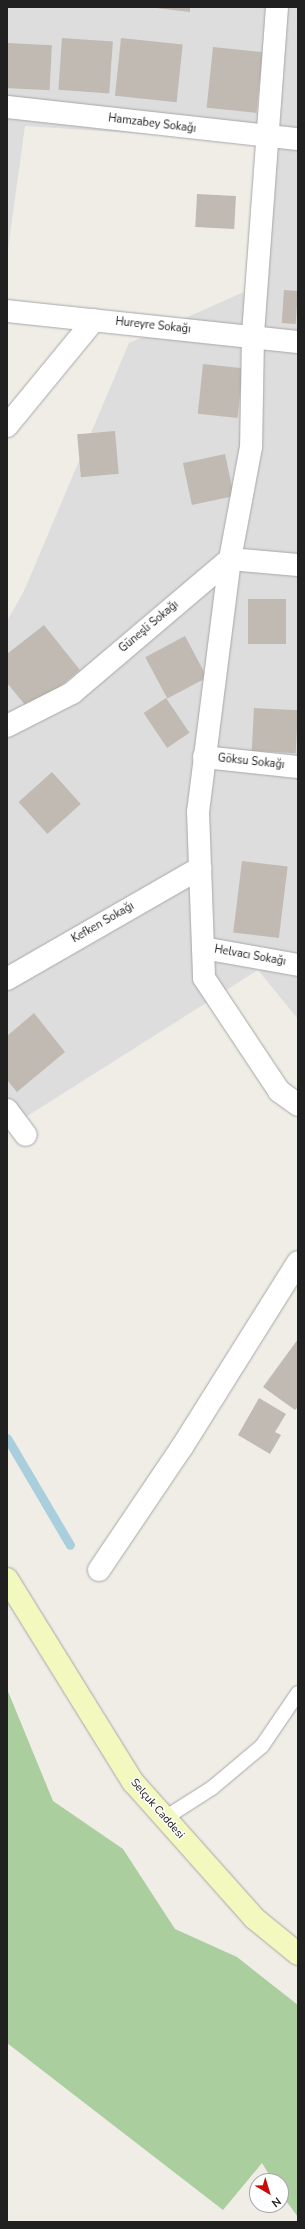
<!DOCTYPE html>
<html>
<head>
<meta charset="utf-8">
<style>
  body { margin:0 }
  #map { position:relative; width:305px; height:2229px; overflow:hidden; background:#f0ede7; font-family:"Nunito Sans",sans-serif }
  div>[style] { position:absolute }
  .residential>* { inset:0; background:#dedddd }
  .forest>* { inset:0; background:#aace9d }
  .stream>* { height:9px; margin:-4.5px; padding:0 4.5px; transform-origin:4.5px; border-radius:4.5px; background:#a9cfdc }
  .building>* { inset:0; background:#c1bab3; transform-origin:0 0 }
  .roads { filter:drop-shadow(0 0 1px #a7a7a7) drop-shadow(0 0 1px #a7a7a7) }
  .lane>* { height:14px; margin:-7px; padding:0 7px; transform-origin:7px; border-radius:7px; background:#fff }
  .street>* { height:22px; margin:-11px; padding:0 11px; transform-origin:11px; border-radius:11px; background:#fff }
  .secondary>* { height:22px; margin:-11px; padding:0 11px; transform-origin:11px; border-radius:11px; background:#f3f8be }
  span { translate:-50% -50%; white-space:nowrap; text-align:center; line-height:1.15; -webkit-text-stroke:3px #fff; paint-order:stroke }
  .street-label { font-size:11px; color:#202020 }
  .frame { position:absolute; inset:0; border:8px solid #202020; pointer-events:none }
  .north { position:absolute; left:249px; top:2173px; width:40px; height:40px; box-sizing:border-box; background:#fff; border:1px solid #a6a6a6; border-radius:50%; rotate:142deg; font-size:11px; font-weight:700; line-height:16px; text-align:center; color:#202020 }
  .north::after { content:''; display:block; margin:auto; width:14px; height:18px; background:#ca0b07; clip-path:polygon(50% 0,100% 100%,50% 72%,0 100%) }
</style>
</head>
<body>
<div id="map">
  <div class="residential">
    <div style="clip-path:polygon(7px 7px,298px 7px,298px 1019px,258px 970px,7px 1129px,7px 621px,24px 591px,129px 343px,246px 291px,266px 142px,25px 126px,7px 256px)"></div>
  </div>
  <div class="forest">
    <div style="clip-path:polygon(7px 1689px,53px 1801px,123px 1849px,175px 1929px,237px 1957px,298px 2005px,298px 2217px,281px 2194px,281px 2181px,273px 2181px,262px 2163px,223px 2210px,7px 2043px)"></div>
  </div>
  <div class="stream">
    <div style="left:7px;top:1438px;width:124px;rotate:59.5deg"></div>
  </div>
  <div class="building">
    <div style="clip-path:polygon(147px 7px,190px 7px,190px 12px)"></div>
    <div style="left:62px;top:38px;width:51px;height:52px;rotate:4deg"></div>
    <div style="left:121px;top:38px;width:62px;height:58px;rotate:6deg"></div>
    <div style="left:8px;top:43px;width:44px;height:45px;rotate:3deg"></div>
    <div style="left:213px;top:47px;width:50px;height:61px;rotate:6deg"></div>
    <div style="left:197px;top:194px;width:39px;height:33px;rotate:3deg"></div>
    <div style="left:284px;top:290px;width:14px;height:33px;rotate:4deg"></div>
    <div style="left:203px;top:364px;width:40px;height:50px;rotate:6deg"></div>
    <div style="left:115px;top:431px;width:43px;height:38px;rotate:85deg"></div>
    <div style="left:225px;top:454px;width:43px;height:43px;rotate:78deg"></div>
    <div style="left:248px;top:599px;width:38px;height:45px"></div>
    <div style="clip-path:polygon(44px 625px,80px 670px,30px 711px,7px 683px,7px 654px)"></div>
    <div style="left:185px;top:636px;width:47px;height:45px;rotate:62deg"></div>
    <div style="left:166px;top:698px;width:42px;height:27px;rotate:56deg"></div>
    <div style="left:254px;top:708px;width:44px;height:43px;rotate:3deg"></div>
    <div style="left:52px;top:772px;width:43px;height:45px;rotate:48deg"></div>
    <div style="left:242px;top:861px;width:46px;height:72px;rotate:7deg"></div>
    <div style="clip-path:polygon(34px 1013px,65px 1052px,17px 1092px,7px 1080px,7px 1036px)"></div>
    <div style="clip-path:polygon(298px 1339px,298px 1407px,295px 1410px,263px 1387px)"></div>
    <div style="clip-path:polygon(259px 1398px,286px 1414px,275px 1432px,281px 1435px,270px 1454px,238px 1435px)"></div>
  </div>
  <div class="roads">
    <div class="lane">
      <div style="left:165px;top:1818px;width:56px;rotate:-32.6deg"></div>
      <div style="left:212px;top:1788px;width:65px;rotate:-40deg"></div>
      <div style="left:262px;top:1746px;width:64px;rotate:-55.8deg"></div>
    </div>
    <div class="street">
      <div style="left:277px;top:7px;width:330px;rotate:94.2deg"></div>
      <div style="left:253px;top:336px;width:111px;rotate:91deg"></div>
      <div style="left:251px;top:447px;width:114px;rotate:100.6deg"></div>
      <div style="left:230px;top:559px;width:255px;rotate:97.2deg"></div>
      <div style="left:198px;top:812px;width:166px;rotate:87.9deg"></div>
      <div style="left:204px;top:978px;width:136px;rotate:56.4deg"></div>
      <div style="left:279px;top:1091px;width:24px;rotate:36deg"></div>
      <div style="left:7px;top:107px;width:293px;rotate:6.3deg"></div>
      <div style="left:7px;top:311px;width:293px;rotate:6.1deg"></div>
      <div style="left:7px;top:426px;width:137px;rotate:-50.6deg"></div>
      <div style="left:7px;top:726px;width:73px;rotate:-26.9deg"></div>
      <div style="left:72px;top:693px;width:207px;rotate:-40.3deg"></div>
      <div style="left:230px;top:559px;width:68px;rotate:5deg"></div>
      <div style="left:204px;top:757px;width:95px;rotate:6.1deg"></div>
      <div style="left:203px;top:948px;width:97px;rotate:10.1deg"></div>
      <div style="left:7px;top:979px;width:223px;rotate:-29.9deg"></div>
      <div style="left:7px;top:1110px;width:31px;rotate:53deg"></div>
      <div style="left:99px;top:1570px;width:148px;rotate:-56deg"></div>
      <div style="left:182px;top:1447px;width:218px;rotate:-57.9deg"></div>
    </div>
    <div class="secondary">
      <div style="left:7px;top:1579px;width:239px;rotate:58.2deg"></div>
      <div style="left:133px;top:1782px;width:182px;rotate:48.3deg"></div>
      <div style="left:254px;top:1918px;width:57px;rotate:39.3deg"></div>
    </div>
  </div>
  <div class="street-label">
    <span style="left:152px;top:124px;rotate:7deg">Hamzabey Sokağı</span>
    <span style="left:153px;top:326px;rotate:6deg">Hureyre Sokağı</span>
    <span style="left:149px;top:627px;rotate:-40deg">Güneşli Sokağı</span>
    <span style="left:251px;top:762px;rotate:6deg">Göksu Sokağı</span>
    <span style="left:103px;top:923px;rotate:-30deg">Kefken Sokağı</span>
    <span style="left:250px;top:956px;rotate:10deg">Helvacı Sokağı</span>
    <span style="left:157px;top:1809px;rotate:49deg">Selçuk Caddesi</span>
  </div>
  <div class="frame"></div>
  <div class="north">N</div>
</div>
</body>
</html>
